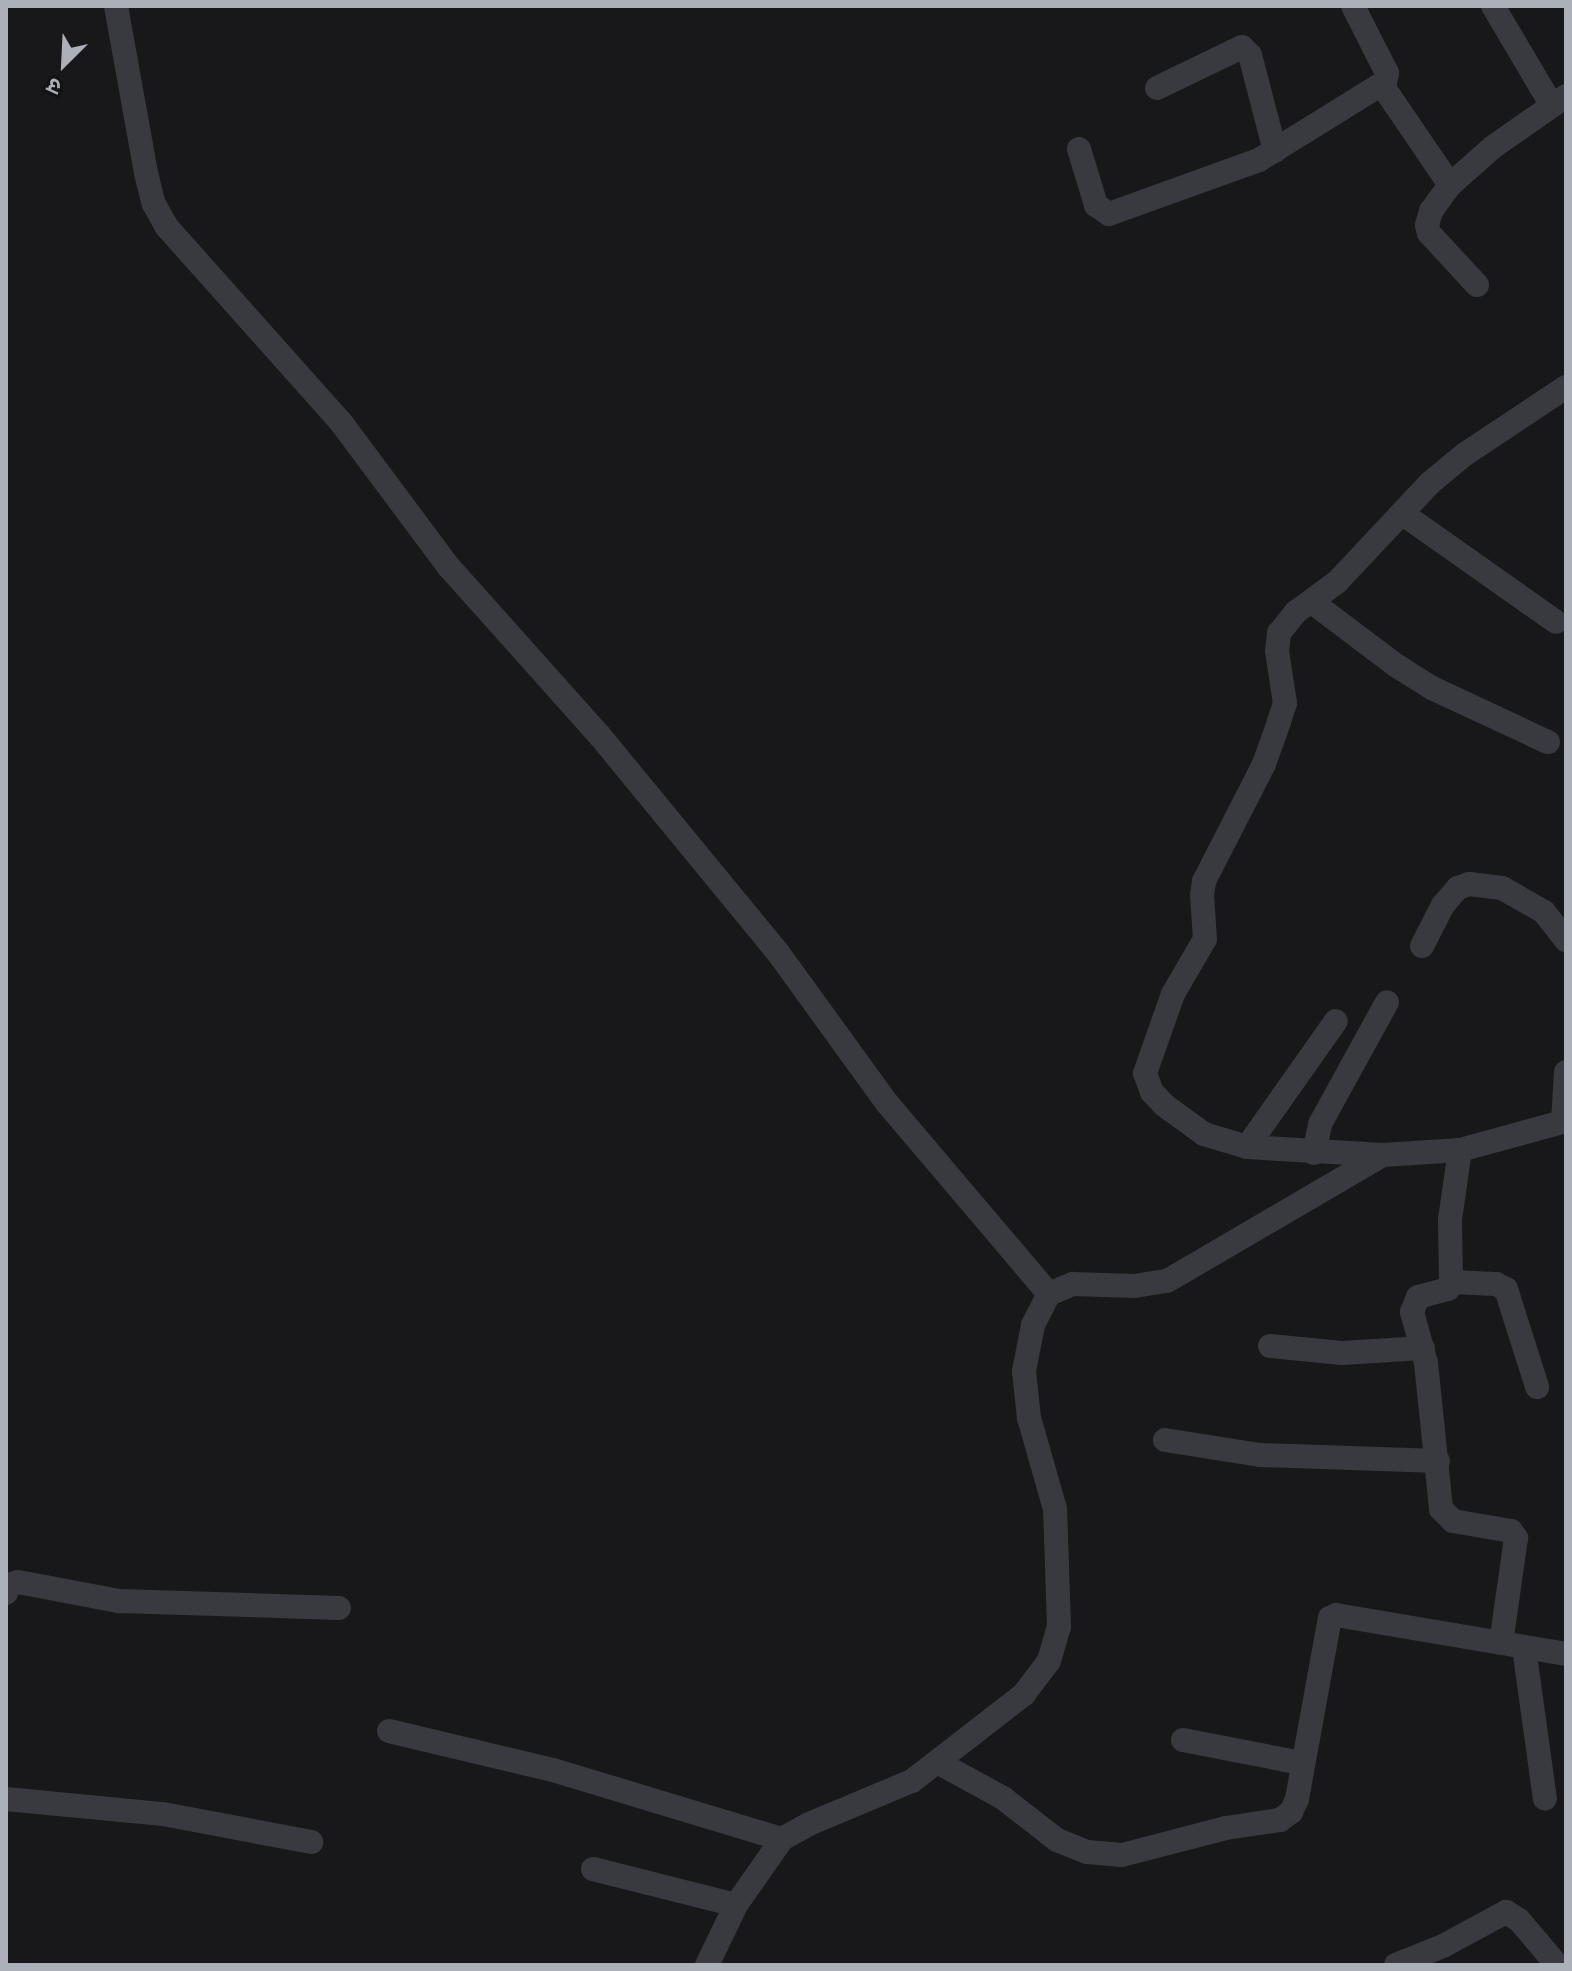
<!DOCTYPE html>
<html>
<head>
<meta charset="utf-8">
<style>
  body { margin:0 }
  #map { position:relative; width:1572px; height:1971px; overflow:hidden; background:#18181a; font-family:Roboto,"Noto Sans Devanagari",sans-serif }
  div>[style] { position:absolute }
  .minor>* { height:24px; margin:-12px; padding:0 12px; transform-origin:12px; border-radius:12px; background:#393a3f }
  span { translate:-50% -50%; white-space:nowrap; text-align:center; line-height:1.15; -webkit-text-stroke:6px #131315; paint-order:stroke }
  .frame { position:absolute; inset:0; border:8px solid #abb0b9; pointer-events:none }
  .north { position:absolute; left:24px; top:24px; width:80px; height:80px; -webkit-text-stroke:6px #131315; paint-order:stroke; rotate:204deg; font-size:22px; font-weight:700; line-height:32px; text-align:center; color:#abb0b9 }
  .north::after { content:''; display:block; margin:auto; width:28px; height:36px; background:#abb0b9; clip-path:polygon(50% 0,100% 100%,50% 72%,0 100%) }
</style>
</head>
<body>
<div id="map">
  <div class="minor">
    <div style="left:116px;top:6px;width:170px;rotate:79.8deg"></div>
    <div style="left:146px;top:173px;width:32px;rotate:76deg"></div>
    <div style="left:154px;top:204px;width:25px;rotate:61deg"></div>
    <div style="left:166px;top:226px;width:261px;rotate:48.3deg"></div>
    <div style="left:340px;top:421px;width:181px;rotate:53.3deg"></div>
    <div style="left:448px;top:566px;width:228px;rotate:48.2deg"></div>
    <div style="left:600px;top:736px;width:282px;rotate:50.6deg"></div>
    <div style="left:779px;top:954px;width:184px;rotate:54.1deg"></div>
    <div style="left:887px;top:1103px;width:250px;rotate:49.7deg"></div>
    <div style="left:1493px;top:6px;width:114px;rotate:59.4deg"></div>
    <div style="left:1382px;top:85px;width:121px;rotate:55.8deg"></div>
    <div style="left:1157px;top:88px;width:94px;rotate:-25.8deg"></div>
    <div style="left:1242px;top:47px;width:11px;rotate:45deg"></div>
    <div style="left:1250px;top:55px;width:99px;rotate:75.4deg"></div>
    <div style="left:1079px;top:149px;width:59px;rotate:73.1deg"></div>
    <div style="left:1096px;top:205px;width:16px;rotate:35deg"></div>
    <div style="left:1109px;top:214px;width:159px;rotate:-19.8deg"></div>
    <div style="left:1259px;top:160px;width:148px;rotate:-31.8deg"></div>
    <div style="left:1385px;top:82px;width:9px;rotate:-77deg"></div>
    <div style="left:1387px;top:73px;width:75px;rotate:-116.9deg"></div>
    <div style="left:1477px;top:285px;width:71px;rotate:-132.7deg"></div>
    <div style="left:1429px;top:233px;width:8px;rotate:-104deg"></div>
    <div style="left:1427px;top:225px;width:15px;rotate:-74deg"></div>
    <div style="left:1431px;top:211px;width:32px;rotate:-54deg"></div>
    <div style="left:1450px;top:185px;width:57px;rotate:-41.5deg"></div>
    <div style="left:1493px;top:147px;width:89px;rotate:-34.9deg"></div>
    <div style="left:1566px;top:387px;width:121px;rotate:146.4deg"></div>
    <div style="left:1465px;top:454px;width:45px;rotate:140.4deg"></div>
    <div style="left:1430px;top:483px;width:136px;rotate:133.2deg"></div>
    <div style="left:1337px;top:582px;width:51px;rotate:143.8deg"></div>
    <div style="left:1296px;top:612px;width:27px;rotate:129deg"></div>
    <div style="left:1279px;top:633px;width:18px;rotate:96deg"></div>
    <div style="left:1277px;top:651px;width:53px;rotate:81.3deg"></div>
    <div style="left:1285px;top:703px;width:20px;rotate:108deg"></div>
    <div style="left:1279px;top:722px;width:45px;rotate:109.7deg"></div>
    <div style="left:1264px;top:764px;width:131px;rotate:117.1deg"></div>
    <div style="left:1204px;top:881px;width:14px;rotate:98deg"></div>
    <div style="left:1202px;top:895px;width:44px;rotate:86.1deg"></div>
    <div style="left:1205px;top:939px;width:64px;rotate:120.2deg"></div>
    <div style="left:1173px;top:994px;width:84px;rotate:109.5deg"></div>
    <div style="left:1145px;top:1073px;width:20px;rotate:70deg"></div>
    <div style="left:1152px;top:1092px;width:18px;rotate:47deg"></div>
    <div style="left:1164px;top:1105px;width:49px;rotate:35.9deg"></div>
    <div style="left:1204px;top:1134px;width:45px;rotate:16.8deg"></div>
    <div style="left:1247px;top:1147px;width:136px;rotate:3.4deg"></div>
    <div style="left:1383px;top:1155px;width:77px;rotate:-3.7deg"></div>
    <div style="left:1460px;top:1150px;width:110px;rotate:-15.3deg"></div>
    <div style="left:1403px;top:514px;width:187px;rotate:35.2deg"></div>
    <div style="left:1312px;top:602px;width:106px;rotate:37deg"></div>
    <div style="left:1397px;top:666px;width:41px;rotate:32.2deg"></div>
    <div style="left:1432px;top:688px;width:128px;rotate:25deg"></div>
    <div style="left:1422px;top:946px;width:46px;rotate:-62.9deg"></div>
    <div style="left:1443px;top:905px;width:23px;rotate:-49deg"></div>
    <div style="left:1458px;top:888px;width:12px;rotate:-20deg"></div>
    <div style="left:1469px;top:884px;width:33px;rotate:7deg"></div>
    <div style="left:1502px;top:888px;width:48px;rotate:29.7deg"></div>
    <div style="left:1544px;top:912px;width:36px;rotate:52deg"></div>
    <div style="left:1563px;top:1122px;width:50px;rotate:-86.6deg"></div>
    <div style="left:1247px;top:1147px;width:154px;rotate:-54.8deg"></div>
    <div style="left:1460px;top:1150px;width:70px;rotate:98.2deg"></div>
    <div style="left:1450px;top:1219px;width:66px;rotate:89.1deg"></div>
    <div style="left:1451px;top:1285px;width:5px;rotate:127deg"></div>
    <div style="left:1448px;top:1289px;width:31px;rotate:165deg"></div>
    <div style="left:1418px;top:1297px;width:16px;rotate:112deg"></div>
    <div style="left:1412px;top:1312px;width:53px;rotate:74.6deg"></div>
    <div style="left:1426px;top:1363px;width:147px;rotate:84.1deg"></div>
    <div style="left:1441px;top:1509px;width:17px;rotate:45deg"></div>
    <div style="left:1453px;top:1521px;width:59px;rotate:9.8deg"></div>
    <div style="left:1511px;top:1531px;width:9px;rotate:54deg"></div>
    <div style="left:1516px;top:1538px;width:106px;rotate:98.1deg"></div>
    <div style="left:1314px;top:1153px;width:30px;rotate:-78deg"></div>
    <div style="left:1320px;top:1124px;width:139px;rotate:-61.2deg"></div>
    <div style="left:1452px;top:1282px;width:44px;rotate:2.6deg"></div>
    <div style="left:1496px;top:1284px;width:11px;rotate:27deg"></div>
    <div style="left:1506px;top:1289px;width:103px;rotate:72.4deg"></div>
    <div style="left:1270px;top:1346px;width:72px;rotate:5.6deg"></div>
    <div style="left:1342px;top:1353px;width:81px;rotate:-3.5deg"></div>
    <div style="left:1165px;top:1440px;width:96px;rotate:9deg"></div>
    <div style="left:1260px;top:1455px;width:178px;rotate:1.9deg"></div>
    <div style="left:6px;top:1593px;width:9px;rotate:-69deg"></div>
    <div style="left:9px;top:1585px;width:9px;rotate:-18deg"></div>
    <div style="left:18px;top:1582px;width:103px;rotate:10.7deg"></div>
    <div style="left:119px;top:1601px;width:220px;rotate:1.8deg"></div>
    <div style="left:1524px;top:1648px;width:152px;rotate:82.1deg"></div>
    <div style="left:389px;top:1731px;width:169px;rotate:13.4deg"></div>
    <div style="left:553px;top:1770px;width:239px;rotate:16.8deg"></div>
    <div style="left:1183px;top:1740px;width:120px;rotate:11deg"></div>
    <div style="left:939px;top:1763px;width:73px;rotate:28.7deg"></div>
    <div style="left:1003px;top:1798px;width:68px;rotate:37.9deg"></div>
    <div style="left:1057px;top:1840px;width:32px;rotate:22deg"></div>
    <div style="left:1087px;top:1852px;width:35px;rotate:5deg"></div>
    <div style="left:1122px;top:1855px;width:107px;rotate:-14.6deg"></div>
    <div style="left:1226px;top:1828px;width:55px;rotate:-8.4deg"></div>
    <div style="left:1280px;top:1820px;width:14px;rotate:-36deg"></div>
    <div style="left:1291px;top:1812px;width:14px;rotate:-65deg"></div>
    <div style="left:1297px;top:1799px;width:184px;rotate:-79.7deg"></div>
    <div style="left:1330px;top:1618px;width:7px;rotate:-27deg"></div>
    <div style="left:1336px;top:1615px;width:233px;rotate:9.6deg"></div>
    <div style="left:6px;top:1799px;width:158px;rotate:5.5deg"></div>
    <div style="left:163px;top:1814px;width:151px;rotate:10.7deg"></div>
    <div style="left:593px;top:1869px;width:147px;rotate:14.1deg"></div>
    <div style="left:707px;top:1965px;width:67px;rotate:-64.2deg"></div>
    <div style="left:736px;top:1905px;width:80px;rotate:-55.1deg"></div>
    <div style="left:782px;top:1839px;width:31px;rotate:-29deg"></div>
    <div style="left:809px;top:1824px;width:112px;rotate:-22.7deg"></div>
    <div style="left:912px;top:1781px;width:142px;rotate:-37.8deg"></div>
    <div style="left:1024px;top:1694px;width:41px;rotate:-52.9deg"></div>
    <div style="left:1049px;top:1661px;width:35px;rotate:-74deg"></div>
    <div style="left:1059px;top:1627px;width:118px;rotate:-91.9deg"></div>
    <div style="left:1055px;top:1509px;width:95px;rotate:-105.9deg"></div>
    <div style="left:1029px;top:1418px;width:47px;rotate:-96.1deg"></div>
    <div style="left:1024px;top:1371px;width:47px;rotate:-78.9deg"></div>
    <div style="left:1033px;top:1325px;width:35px;rotate:-63deg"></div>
    <div style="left:1049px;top:1294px;width:26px;rotate:-23deg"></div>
    <div style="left:1073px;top:1284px;width:61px;rotate:1.9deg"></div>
    <div style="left:1134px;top:1286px;width:33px;rotate:-9deg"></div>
    <div style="left:1167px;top:1281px;width:250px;rotate:-30.3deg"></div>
    <div style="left:1396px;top:1965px;width:51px;rotate:-22deg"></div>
    <div style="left:1443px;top:1946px;width:72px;rotate:-28.4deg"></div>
    <div style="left:1506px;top:1912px;width:15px;rotate:32deg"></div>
    <div style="left:1519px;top:1920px;width:59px;rotate:49.8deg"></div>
  </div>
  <div class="frame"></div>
  <div class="north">उ</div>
</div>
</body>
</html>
